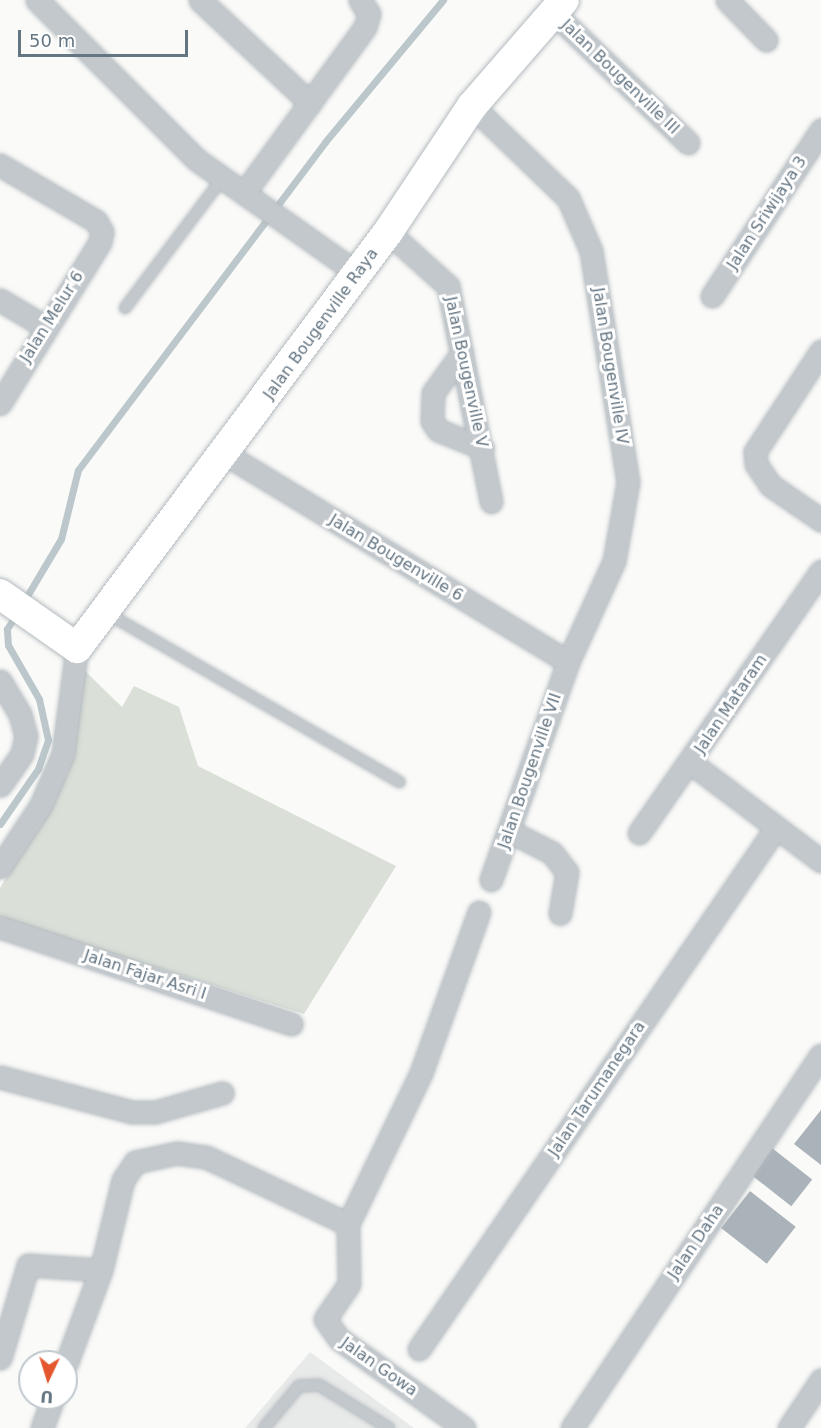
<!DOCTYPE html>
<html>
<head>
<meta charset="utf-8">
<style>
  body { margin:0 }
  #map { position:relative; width:821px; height:1428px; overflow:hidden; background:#fafaf8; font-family:"DejaVu Sans",sans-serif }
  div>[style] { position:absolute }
  .built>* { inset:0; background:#e8e9e9 }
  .green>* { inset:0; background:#dadfd7 }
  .stream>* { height:7px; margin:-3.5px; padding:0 3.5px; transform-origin:3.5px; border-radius:3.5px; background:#bbc7cb }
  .building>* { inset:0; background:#aab3b9; transform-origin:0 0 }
  .roads { filter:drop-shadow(0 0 2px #b3babf) drop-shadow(0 0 2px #b3babf) }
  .lane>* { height:10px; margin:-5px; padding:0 5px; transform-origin:5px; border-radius:5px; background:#c3c8cc }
  .street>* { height:21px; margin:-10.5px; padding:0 10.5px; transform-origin:10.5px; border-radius:10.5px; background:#c3c8cc }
  .secondary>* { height:30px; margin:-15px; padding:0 15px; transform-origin:15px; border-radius:15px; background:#fff }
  span { translate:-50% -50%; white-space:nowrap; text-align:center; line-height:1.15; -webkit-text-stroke:6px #fff; paint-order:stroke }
  .street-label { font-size:16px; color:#657683 }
  .north { position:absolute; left:18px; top:1350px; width:60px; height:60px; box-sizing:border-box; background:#fff; border:2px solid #c1c8cd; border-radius:50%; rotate:184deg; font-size:16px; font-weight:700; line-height:24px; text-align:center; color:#657683 }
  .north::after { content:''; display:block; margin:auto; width:21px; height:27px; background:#e4572e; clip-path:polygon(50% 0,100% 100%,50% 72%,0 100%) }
  .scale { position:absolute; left:18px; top:30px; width:170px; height:27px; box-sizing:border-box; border:3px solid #657683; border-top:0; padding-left:8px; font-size:18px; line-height:21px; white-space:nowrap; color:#657683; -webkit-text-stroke:4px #fff; paint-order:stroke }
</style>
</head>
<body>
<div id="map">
  <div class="built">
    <div style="clip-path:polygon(310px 1352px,414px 1428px,245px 1428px)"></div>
  </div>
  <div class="green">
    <div style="clip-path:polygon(84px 670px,122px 707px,134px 686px,179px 707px,198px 766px,396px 866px,304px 1014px,0 918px,0 888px,69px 771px)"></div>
  </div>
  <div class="stream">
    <div style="left:24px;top:601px;width:72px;rotate:-59.2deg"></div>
    <div style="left:61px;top:539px;width:71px;rotate:-76.2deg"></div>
    <div style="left:78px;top:470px;width:411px;rotate:-53deg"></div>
    <div style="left:325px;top:142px;width:185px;rotate:-50.3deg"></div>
    <div style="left:0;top:824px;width:67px;rotate:-55.4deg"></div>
    <div style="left:38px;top:769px;width:31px;rotate:-71deg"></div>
    <div style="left:48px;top:740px;width:42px;rotate:-102.4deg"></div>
    <div style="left:39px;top:699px;width:62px;rotate:-119.9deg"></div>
    <div style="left:8px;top:645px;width:16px;rotate:-94deg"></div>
    <div style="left:7px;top:629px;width:19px;rotate:-58deg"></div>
  </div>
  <div class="building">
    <div style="clip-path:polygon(821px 1110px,821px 1165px,794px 1144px)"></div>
    <div style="left:772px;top:1148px;width:51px;height:34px;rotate:38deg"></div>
    <div style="left:750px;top:1191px;width:58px;height:47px;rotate:38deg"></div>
  </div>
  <div class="roads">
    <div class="lane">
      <div style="left:125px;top:308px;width:160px;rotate:-53.1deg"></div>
      <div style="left:105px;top:612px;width:340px;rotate:30deg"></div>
      <div style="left:264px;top:1428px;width:55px;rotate:-50.2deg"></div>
      <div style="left:299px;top:1386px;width:20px;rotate:-3deg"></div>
      <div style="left:319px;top:1385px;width:82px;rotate:31.6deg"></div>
    </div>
    <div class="street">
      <div style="left:37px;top:0;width:226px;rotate:45deg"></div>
      <div style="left:197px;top:160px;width:196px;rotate:35.2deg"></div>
      <div style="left:200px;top:0;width:151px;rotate:43.1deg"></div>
      <div style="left:727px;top:0;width:56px;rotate:45.7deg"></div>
      <div style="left:553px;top:12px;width:188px;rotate:44.1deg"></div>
      <div style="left:472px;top:106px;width:133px;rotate:43.8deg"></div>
      <div style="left:568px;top:198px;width:58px;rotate:66.5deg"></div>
      <div style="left:591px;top:251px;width:234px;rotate:80.9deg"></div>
      <div style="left:628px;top:482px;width:80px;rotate:100deg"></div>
      <div style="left:614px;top:561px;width:111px;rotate:114.5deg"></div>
      <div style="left:568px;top:662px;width:231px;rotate:109.5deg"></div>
      <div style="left:0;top:165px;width:111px;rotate:30.3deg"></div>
      <div style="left:96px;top:221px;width:13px;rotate:61deg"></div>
      <div style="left:102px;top:232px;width:10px;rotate:101deg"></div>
      <div style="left:100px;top:242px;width:190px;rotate:121.8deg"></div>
      <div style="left:244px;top:193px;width:205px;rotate:-53.9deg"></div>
      <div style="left:365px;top:27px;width:14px;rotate:-73deg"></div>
      <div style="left:369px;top:14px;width:17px;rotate:-123deg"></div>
      <div style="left:388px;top:232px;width:81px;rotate:42deg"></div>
      <div style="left:448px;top:286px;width:220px;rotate:78.7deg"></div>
      <div style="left:712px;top:296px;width:199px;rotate:-56.7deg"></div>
      <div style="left:0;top:300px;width:51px;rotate:30.6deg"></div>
      <div style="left:821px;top:351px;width:121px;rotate:123.2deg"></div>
      <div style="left:755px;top:452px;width:12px;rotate:85deg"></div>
      <div style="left:756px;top:464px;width:25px;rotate:56deg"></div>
      <div style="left:770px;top:485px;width:62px;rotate:34.5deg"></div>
      <div style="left:462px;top:353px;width:49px;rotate:125.9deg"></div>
      <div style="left:433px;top:393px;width:28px;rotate:92deg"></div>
      <div style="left:432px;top:421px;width:11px;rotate:56deg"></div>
      <div style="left:438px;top:430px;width:48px;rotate:22.2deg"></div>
      <div style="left:225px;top:454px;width:401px;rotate:31.2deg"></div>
      <div style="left:0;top:681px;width:39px;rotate:59deg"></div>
      <div style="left:20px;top:714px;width:23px;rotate:75deg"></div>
      <div style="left:26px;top:736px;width:18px;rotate:103deg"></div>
      <div style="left:22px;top:754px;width:38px;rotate:125deg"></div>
      <div style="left:691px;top:763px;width:163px;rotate:37deg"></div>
      <div style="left:511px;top:832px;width:46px;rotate:27.1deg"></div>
      <div style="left:552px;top:853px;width:24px;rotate:52deg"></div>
      <div style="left:567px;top:872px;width:42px;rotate:99.7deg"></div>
      <div style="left:639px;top:833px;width:319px;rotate:-55.2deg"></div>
      <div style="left:0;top:867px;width:74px;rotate:-56.5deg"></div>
      <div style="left:41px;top:805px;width:56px;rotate:-66.7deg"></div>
      <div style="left:63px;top:754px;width:107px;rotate:-82.5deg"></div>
      <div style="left:0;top:927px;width:307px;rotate:18.4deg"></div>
      <div style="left:0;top:1077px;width:137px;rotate:14.9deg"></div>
      <div style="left:132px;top:1112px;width:23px"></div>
      <div style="left:155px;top:1112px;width:70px;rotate:-15.8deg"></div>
      <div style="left:419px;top:1349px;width:630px;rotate:-55.6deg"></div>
      <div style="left:0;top:1358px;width:97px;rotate:-73.2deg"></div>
      <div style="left:28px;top:1265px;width:73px;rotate:3.9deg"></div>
      <div style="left:66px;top:1364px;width:100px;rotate:-69.6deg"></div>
      <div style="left:101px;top:1270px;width:93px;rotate:-76.3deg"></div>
      <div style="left:123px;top:1180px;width:22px;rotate:-56deg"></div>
      <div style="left:135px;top:1162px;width:43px;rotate:-12.1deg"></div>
      <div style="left:177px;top:1153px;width:29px;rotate:8deg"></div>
      <div style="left:206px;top:1157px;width:157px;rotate:25.3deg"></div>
      <div style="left:42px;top:1428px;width:32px;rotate:-70deg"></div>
      <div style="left:464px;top:1428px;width:153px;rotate:-144.5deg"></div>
      <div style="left:339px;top:1339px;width:24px;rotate:-125deg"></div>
      <div style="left:325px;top:1319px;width:42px;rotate:-55.6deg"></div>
      <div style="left:349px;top:1284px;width:60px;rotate:-91deg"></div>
      <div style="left:348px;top:1224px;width:168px;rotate:-64.2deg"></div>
      <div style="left:421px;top:1073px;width:171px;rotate:-70.2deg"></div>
      <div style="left:572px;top:1428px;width:448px;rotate:-56.3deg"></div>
      <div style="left:789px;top:1428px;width:58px;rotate:-56.3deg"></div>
    </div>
    <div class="secondary">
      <div style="left:0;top:594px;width:94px;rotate:35deg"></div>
      <div style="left:77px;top:648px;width:519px;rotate:-53.22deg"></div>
      <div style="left:388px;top:232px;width:151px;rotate:-56.3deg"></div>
      <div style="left:472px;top:106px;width:140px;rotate:-49deg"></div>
    </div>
  </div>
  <div class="street-label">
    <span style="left:620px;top:77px;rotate:44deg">Jalan Bougenville III</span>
    <span style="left:767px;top:213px;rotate:-57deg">Jalan Sriwijaya 3</span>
    <span style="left:52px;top:317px;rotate:-58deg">Jalan Melur 6</span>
    <span style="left:321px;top:324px;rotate:-54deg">Jalan Bougenville Raya</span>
    <span style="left:610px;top:366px;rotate:81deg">Jalan Bougenville IV</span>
    <span style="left:466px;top:372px;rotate:78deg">Jalan Bougenville V</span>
    <span style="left:396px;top:558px;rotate:31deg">Jalan Bougenville 6</span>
    <span style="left:731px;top:704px;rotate:-56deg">Jalan Mataram</span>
    <span style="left:530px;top:771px;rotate:-71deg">Jalan Bougenville VII</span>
    <span style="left:145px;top:975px;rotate:18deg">Jalan Fajar Asri I</span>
    <span style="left:597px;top:1089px;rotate:-56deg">Jalan Tarumanegara</span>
    <span style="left:696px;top:1242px;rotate:-56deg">Jalan Daha</span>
    <span style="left:379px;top:1367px;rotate:35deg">Jalan Gowa</span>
  </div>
  <div class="north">U</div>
  <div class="scale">50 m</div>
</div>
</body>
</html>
